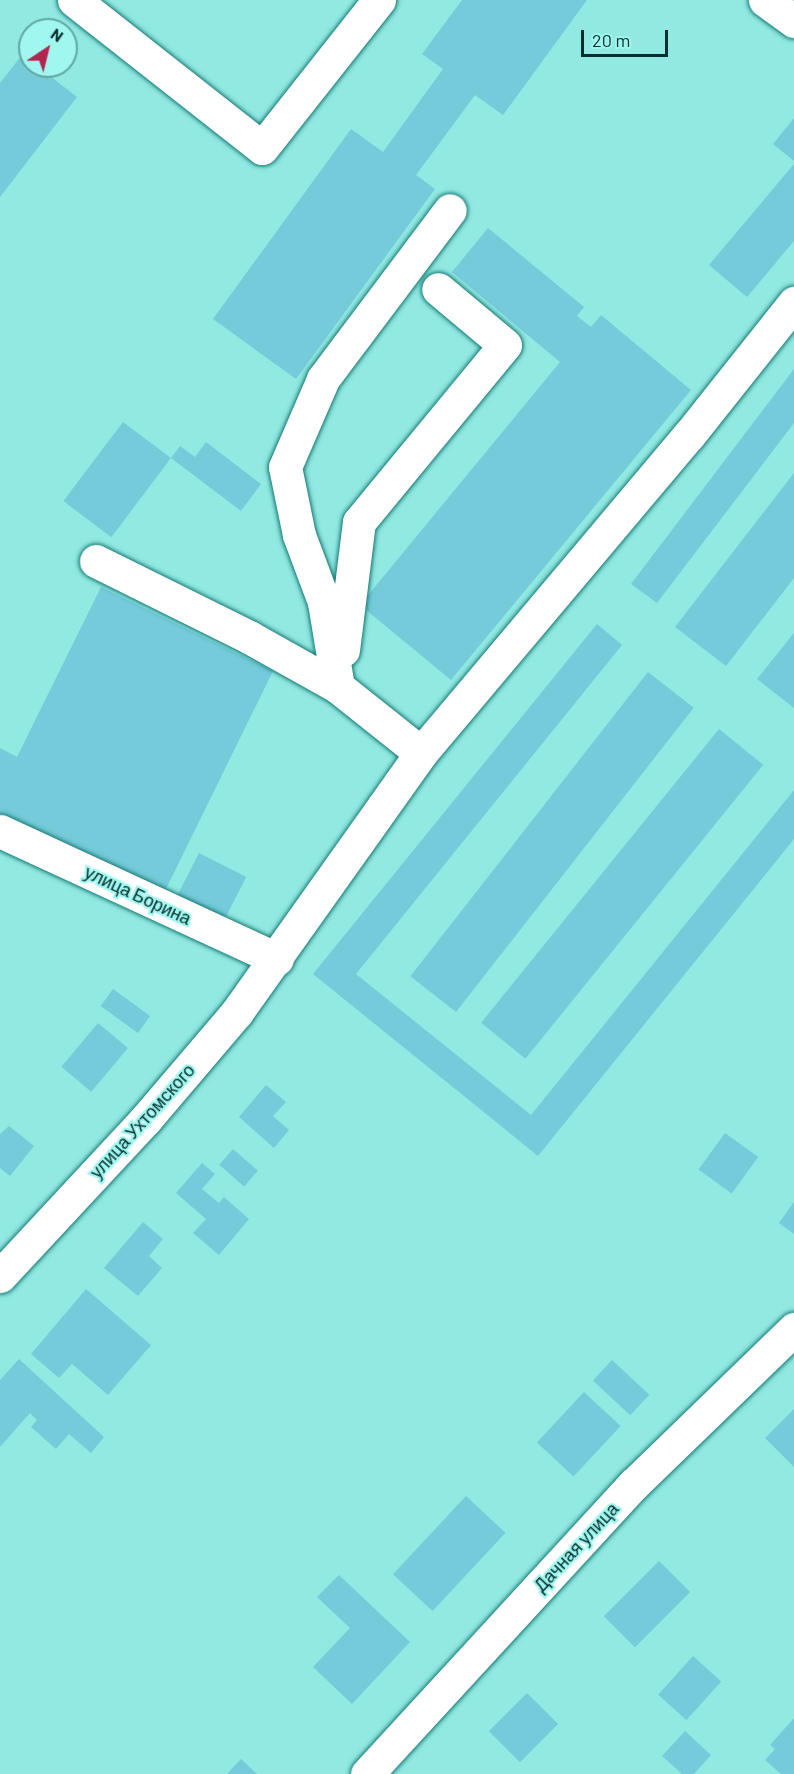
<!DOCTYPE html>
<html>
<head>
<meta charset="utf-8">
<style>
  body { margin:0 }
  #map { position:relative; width:794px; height:1774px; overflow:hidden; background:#91e9e2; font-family:Barlow,sans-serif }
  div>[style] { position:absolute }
  .building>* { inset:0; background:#75cbd9; transform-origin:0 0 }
  .roads { filter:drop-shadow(0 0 2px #157974) drop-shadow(0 0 2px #157974) }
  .minor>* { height:33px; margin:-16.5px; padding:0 16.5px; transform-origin:16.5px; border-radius:16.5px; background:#fff }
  span { translate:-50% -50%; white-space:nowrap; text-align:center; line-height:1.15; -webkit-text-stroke:4.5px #9ff7ef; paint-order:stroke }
  .street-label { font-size:18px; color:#062e2c }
  .north { position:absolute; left:18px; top:18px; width:60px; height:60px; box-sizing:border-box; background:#9ff7ef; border:2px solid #62a7a1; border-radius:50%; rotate:35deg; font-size:16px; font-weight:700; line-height:24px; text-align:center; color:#062e2c }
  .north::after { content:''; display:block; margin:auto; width:21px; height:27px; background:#b52451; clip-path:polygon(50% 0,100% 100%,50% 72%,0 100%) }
  .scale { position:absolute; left:581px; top:30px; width:87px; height:27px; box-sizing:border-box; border:3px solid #062e2c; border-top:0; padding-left:8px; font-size:18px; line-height:21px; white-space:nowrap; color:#062e2c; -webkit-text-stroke:4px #9ff7ef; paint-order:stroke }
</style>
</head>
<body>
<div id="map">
  <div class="building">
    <div style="clip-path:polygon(462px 0,587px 0,503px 115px,475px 95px,416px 175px,435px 189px,296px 379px,213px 319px,351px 129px,383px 152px,443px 69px,422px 54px)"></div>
    <div style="clip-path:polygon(22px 55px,30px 61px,30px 66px,37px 66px,77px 97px,0 197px,0 83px)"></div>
    <div style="clip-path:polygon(794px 118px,794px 161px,773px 144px)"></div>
    <div style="clip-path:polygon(794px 164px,794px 241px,747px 297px,709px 265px)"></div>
    <div style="clip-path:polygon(488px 228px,584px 307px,577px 316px,591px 327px,601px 315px,691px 390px,451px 680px,360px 605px,560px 362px,452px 272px)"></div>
    <div style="clip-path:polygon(794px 369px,794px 423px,657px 603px,631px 584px)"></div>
    <div style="left:123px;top:422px;width:60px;height:99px;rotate:37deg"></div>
    <div style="clip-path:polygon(206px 442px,261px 484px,241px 511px,171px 458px,180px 446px,195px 457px)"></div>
    <div style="clip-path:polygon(794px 473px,794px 578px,726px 666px,675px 627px)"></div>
    <div style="clip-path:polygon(101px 587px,273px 671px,163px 895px,0 815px,0 748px,17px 757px)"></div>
    <div style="clip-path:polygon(597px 624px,622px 645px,356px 974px,531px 1115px,794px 790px,794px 839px,538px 1156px,313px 974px)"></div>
    <div style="clip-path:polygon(794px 633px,794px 708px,757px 679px)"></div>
    <div style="left:648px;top:672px;width:58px;height:386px;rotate:38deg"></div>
    <div style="left:719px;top:729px;width:57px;height:378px;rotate:39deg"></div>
    <div style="left:199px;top:853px;width:53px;height:55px;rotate:27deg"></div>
    <div style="left:113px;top:989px;width:46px;height:21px;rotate:36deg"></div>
    <div style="left:98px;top:1023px;width:39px;height:57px;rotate:40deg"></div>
    <div style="clip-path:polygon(266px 1085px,286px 1102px,273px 1116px,289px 1130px,274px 1148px,239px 1117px)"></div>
    <div style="clip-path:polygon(9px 1126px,34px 1146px,10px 1176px,0 1168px,0 1134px)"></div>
    <div style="left:725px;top:1133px;width:41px;height:45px;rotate:36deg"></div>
    <div style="left:233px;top:1149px;width:33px;height:21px;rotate:41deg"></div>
    <div style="clip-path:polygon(202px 1163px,215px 1174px,202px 1189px,219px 1203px,224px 1197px,249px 1219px,219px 1255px,193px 1233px,206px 1219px,176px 1193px)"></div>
    <div style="clip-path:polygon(794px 1202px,794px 1234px,779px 1223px)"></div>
    <div style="clip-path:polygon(143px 1222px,163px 1239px,149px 1256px,162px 1268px,138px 1296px,104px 1268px)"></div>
    <div style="clip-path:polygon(86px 1289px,151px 1345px,108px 1395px,72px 1364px,59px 1378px,31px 1354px)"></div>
    <div style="clip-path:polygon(19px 1359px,104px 1437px,91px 1453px,69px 1434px,56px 1449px,31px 1427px,37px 1420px,30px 1413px,0 1447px,0 1380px)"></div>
    <div style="left:612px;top:1360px;width:51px;height:28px;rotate:43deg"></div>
    <div style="left:584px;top:1392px;width:50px;height:69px;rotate:43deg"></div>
    <div style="clip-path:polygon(794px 1409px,794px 1467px,765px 1438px)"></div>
    <div style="left:466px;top:1496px;width:54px;height:107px;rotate:43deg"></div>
    <div style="left:659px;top:1561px;width:44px;height:78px;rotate:45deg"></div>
    <div style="clip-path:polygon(339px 1575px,410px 1642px,352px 1704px,313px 1667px,350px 1628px,317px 1597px)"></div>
    <div style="left:693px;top:1656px;width:38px;height:52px;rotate:42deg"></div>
    <div style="left:527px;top:1693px;width:44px;height:54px;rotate:45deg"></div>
    <div style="clip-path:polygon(794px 1718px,794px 1774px,781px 1774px,765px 1760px,775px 1749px,770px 1745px)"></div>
    <div style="clip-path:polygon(685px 1731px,711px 1755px,694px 1774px,682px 1774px,662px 1756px)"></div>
    <div style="clip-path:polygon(241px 1759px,257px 1774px,227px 1774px)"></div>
  </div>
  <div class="roads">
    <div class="minor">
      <div style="left:74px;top:0;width:239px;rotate:38.2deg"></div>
      <div style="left:262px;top:148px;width:189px;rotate:-51.7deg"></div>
      <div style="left:765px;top:0;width:36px;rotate:36deg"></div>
      <div style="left:96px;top:561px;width:171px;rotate:26.4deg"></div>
      <div style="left:249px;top:637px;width:102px;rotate:29.3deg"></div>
      <div style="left:338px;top:687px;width:106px;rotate:38.5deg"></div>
      <div style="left:343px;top:650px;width:129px;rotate:-82.9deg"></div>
      <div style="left:359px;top:522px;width:229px;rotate:-50.5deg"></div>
      <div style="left:505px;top:345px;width:87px;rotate:-140.1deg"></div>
      <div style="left:338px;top:687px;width:86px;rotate:-99.4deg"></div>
      <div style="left:324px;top:602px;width:72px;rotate:-110.5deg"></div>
      <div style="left:299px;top:535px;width:69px;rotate:-101.6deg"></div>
      <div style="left:285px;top:467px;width:96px;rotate:-66.6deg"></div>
      <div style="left:323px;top:379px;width:211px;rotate:-53.1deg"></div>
      <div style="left:0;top:831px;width:305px;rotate:24.8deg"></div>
      <div style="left:0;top:1276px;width:214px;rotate:-47.1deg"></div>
      <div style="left:146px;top:1119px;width:140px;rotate:-49.6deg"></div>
      <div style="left:237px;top:1012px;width:318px;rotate:-54.6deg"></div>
      <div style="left:421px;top:753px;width:416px;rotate:-49.9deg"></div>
      <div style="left:689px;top:435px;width:169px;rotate:-51.5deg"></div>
      <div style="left:367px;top:1774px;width:394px;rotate:-47.4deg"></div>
      <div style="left:634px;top:1484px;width:223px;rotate:-44.1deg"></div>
    </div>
  </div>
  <div class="street-label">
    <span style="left:138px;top:895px;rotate:25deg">улица Борина</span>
    <span style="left:142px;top:1121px;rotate:-48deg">улица Ухтомского</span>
    <span style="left:576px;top:1547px;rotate:-47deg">Дачная улица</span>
  </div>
  <div class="north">N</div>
  <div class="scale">20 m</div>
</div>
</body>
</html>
